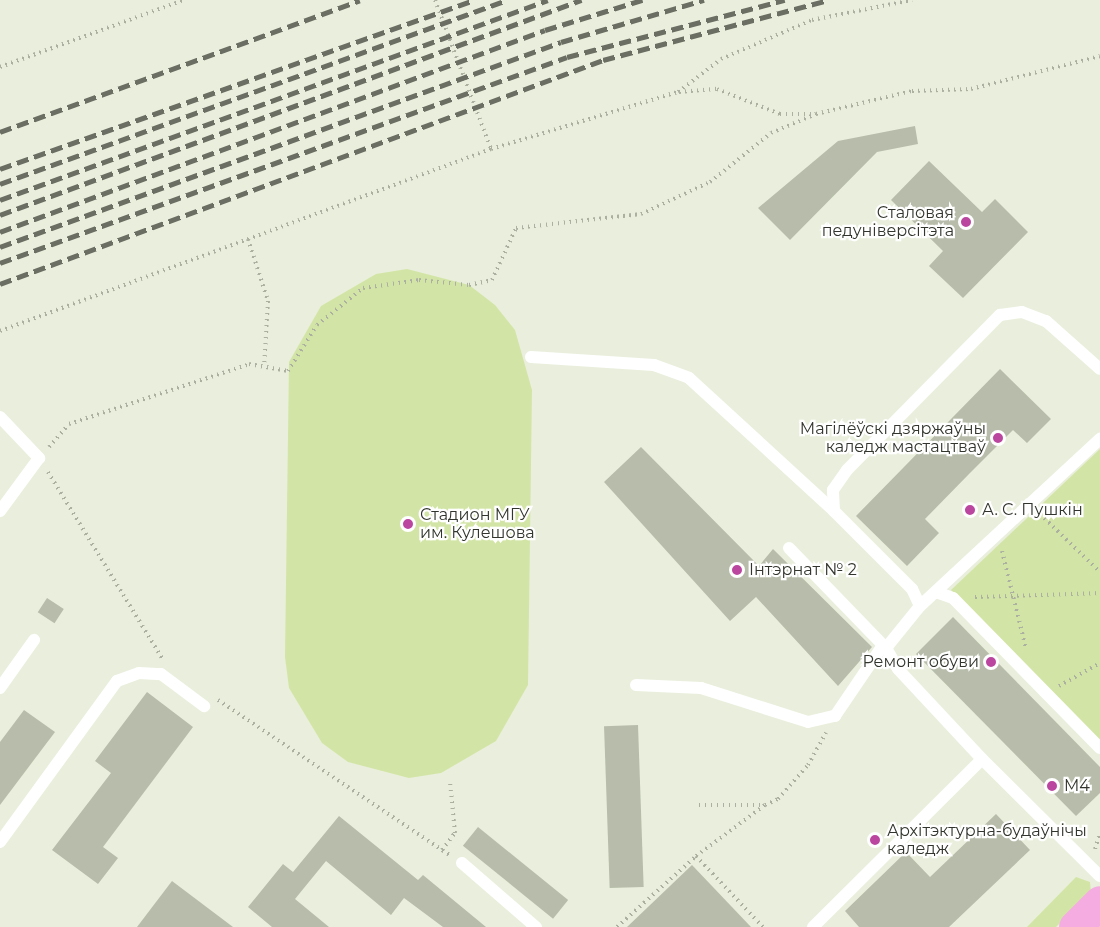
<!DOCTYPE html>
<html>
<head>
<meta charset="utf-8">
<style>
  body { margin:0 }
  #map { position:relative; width:1100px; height:927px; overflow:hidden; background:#e9efdc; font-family:Montserrat,sans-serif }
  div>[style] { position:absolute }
  .green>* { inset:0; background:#d3e5a6 }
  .building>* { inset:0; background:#b7bdaa; transform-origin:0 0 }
  .path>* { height:4px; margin-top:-2px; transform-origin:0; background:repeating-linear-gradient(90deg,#abb0a0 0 1.5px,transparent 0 6px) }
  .service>* { height:12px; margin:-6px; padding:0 6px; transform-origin:6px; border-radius:6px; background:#fff }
  .primary>* { height:33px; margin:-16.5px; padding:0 16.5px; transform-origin:16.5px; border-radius:16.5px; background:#f4ace1 }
  .rail>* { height:4.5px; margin-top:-2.25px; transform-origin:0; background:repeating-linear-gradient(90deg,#6a6e63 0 12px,transparent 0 18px) }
  .dots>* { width:16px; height:16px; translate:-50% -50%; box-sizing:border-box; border:3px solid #fff; border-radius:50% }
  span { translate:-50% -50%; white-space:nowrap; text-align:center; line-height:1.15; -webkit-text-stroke:4.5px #fff; paint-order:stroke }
  .poi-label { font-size:16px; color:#32352d }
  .right { translate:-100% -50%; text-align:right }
  .left { translate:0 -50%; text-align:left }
</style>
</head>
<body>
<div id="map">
  <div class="green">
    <div style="clip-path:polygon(407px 269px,469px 285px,495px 305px,515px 330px,532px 390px,528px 685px,496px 741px,441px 773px,409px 778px,348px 762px,322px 743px,289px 688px,285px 657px,289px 362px,321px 306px,376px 274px)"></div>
    <div style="clip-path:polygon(1100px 449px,1100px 744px,951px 590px)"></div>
    <div style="clip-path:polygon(1076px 877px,1090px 882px,1091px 893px,1056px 927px,1027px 927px)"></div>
  </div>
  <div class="building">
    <div style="clip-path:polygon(915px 126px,918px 144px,877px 152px,790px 240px,758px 208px,838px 141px)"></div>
    <div style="clip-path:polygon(929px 161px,982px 212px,995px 199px,1028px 232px,963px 298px,929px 266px,943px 251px,891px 200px)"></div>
    <div style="clip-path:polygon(1000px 369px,1051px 419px,1027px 443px,1013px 430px,969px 474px,925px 519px,939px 533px,907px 566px,856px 516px)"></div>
    <div style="clip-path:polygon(641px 447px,759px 566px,773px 549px,872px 647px,838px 686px,756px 597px,730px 621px,604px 482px)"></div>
    <div style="left:47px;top:598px;width:20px;height:17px;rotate:33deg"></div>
    <div style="clip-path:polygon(953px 617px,1100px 767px,1100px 793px,1076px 816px,916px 654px)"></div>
    <div style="clip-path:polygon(147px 692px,193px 727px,103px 847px,118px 858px,98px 884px,52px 850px,111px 773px,95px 761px)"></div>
    <div style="clip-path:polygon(24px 710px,55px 732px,0 805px,0 742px)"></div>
    <div style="left:638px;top:725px;width:162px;height:34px;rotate:88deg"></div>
    <div style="clip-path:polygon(996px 814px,1030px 850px,949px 927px,859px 927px,845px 911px,906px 852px,930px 877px)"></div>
    <div style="clip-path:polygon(339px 816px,418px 880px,423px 875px,486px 927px,443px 927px,404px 898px,391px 915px,326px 861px,295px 899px,329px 927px,272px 927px,248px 907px,283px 864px,293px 872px)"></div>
    <div style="left:478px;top:827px;width:116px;height:24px;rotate:39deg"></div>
    <div style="clip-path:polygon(692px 865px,751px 927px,627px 927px)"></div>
    <div style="clip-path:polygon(172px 881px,233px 927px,137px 927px)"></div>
  </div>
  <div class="path">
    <div style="left:435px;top:0;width:159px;rotate:69.4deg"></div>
    <div style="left:0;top:67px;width:196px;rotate:-20deg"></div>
    <div style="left:679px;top:92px;width:38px;rotate:-5deg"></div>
    <div style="left:717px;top:89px;width:68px;rotate:21.6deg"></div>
    <div style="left:780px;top:114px;width:36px"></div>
    <div style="left:816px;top:114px;width:99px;rotate:-13.5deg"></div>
    <div style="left:912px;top:91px;width:59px;rotate:-1.9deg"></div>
    <div style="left:971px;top:89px;width:133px;rotate:-14.3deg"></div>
    <div style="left:248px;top:239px;width:65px;rotate:72.1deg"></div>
    <div style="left:268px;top:301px;width:65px;rotate:93.5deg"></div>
    <div style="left:0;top:331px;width:524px;rotate:-20.34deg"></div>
    <div style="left:491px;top:149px;width:195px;rotate:-17deg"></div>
    <div style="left:678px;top:92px;width:54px;rotate:-37.5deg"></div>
    <div style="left:721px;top:59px;width:99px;rotate:-23.2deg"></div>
    <div style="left:812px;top:20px;width:102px;rotate:-11.3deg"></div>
    <div style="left:49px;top:447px;width:30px;rotate:-49deg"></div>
    <div style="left:69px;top:424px;width:190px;rotate:-18.4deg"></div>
    <div style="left:249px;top:364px;width:40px;rotate:10deg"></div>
    <div style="left:288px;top:371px;width:54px;rotate:-57.8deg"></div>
    <div style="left:317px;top:325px;width:59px;rotate:-38.8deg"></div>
    <div style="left:363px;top:288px;width:57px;rotate:-8.1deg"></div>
    <div style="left:419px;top:280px;width:50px;rotate:5.7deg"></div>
    <div style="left:469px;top:285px;width:24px;rotate:-12deg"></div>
    <div style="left:492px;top:280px;width:57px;rotate:-65.2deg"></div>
    <div style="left:516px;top:228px;width:126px;rotate:-6.4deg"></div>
    <div style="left:641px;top:214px;width:76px;rotate:-24.9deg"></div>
    <div style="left:710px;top:182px;width:78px;rotate:-38.8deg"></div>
    <div style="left:771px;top:133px;width:49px;rotate:-22.9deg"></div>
    <div style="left:48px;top:472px;width:220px;rotate:58.5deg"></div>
    <div style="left:1040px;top:514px;width:83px;rotate:44deg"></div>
    <div style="left:1002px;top:551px;width:101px;rotate:76.2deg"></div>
    <div style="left:975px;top:597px;width:125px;rotate:-1.8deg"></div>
    <div style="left:1059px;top:686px;width:47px;rotate:-29.3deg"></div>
    <div style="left:218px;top:700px;width:280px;rotate:33.8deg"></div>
    <div style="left:699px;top:805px;width:66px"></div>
    <div style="left:765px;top:805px;width:14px;rotate:-25deg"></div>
    <div style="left:778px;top:799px;width:45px;rotate:-48.6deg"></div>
    <div style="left:808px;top:765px;width:37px;rotate:-61deg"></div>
    <div style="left:1095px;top:849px;width:16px;rotate:-72deg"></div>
    <div style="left:442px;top:850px;width:21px;rotate:-53deg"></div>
    <div style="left:455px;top:833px;width:51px;rotate:-95.6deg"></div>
    <div style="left:696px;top:856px;width:98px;rotate:46.7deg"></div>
    <div style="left:617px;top:927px;width:106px;rotate:-41.9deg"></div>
    <div style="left:696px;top:856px;width:86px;rotate:-36.5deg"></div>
  </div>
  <div class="service">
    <div style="left:531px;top:357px;width:123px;rotate:3.7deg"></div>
    <div style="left:654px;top:365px;width:37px;rotate:20deg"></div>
    <div style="left:689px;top:378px;width:197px;rotate:42.5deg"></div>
    <div style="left:0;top:417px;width:57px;rotate:46.4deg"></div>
    <div style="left:39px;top:458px;width:66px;rotate:126.3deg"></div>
    <div style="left:789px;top:548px;width:139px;rotate:45.9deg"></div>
    <div style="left:886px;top:648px;width:24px;rotate:60deg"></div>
    <div style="left:898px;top:669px;width:123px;rotate:47deg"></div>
    <div style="left:982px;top:759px;width:166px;rotate:44.8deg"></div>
    <div style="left:939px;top:593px;width:15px;rotate:20deg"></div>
    <div style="left:953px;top:598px;width:210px;rotate:45.6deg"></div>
    <div style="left:920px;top:606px;width:246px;rotate:-42.9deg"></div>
    <div style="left:886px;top:648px;width:54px;rotate:-51deg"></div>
    <div style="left:920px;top:606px;width:19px;rotate:-115deg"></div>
    <div style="left:912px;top:589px;width:110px;rotate:-135deg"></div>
    <div style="left:834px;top:511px;width:21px;rotate:-93deg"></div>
    <div style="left:833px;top:490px;width:24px;rotate:-55deg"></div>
    <div style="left:847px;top:470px;width:218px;rotate:-45.4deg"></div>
    <div style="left:1000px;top:315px;width:22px;rotate:-8deg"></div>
    <div style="left:1022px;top:312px;width:26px;rotate:21deg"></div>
    <div style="left:1046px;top:321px;width:72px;rotate:41.6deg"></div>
    <div style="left:636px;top:685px;width:65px;rotate:2.6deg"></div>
    <div style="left:701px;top:688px;width:112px;rotate:17.6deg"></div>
    <div style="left:808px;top:722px;width:28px;rotate:-13deg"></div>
    <div style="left:835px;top:716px;width:86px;rotate:-55.9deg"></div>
    <div style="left:0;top:688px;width:59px;rotate:-54.7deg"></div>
    <div style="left:0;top:842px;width:199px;rotate:-54deg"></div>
    <div style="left:117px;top:681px;width:23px;rotate:-20deg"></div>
    <div style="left:139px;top:673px;width:22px;rotate:3deg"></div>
    <div style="left:161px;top:674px;width:54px;rotate:36.7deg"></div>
    <div style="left:462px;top:863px;width:98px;rotate:40.9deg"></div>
    <div style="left:813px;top:927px;width:238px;rotate:-44.8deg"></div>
  </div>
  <div class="primary">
    <div style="left:1075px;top:927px;width:35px;rotate:-45deg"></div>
  </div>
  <div class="rail">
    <div style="left:0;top:132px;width:383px;rotate:-20.1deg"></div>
    <div style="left:0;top:169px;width:503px;rotate:-19.62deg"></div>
    <div style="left:0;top:184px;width:539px;rotate:-19.95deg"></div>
    <div style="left:0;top:200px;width:583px;rotate:-20.05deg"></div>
    <div style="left:0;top:215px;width:620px;rotate:-20.31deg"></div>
    <div style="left:0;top:232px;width:581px;rotate:-20.34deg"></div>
    <div style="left:545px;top:30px;width:102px;rotate:-17.2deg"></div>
    <div style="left:0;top:247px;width:597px;rotate:-20.07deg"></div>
    <div style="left:561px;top:42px;width:149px;rotate:-16.4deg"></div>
    <div style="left:0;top:263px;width:603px;rotate:-19.97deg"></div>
    <div style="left:567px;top:57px;width:225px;rotate:-14.7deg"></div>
    <div style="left:0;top:284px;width:643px;rotate:-20.38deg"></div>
    <div style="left:603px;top:60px;width:233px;rotate:-14.9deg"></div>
  </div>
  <div class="dots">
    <div style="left:966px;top:222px;background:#bb469f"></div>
    <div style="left:998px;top:438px;background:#bb469f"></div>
    <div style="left:970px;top:510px;background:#bb469f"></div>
    <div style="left:408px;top:524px;background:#bb469f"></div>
    <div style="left:737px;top:570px;background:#bb469f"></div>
    <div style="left:991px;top:662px;background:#bb469f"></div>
    <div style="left:1052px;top:786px;background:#bb469f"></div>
    <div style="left:875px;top:840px;background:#bb469f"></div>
  </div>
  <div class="poi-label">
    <span class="right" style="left:954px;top:222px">Сталовая<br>педуніверсітэта</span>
    <span class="right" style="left:986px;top:438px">Магілёўскі дзяржаўны<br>каледж мастацтваў</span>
    <span class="left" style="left:982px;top:510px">А. С. Пушкін</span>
    <span class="left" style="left:420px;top:524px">Стадион МГУ<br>им. Кулешова</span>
    <span class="left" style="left:749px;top:570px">Інтэрнат № 2</span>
    <span class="right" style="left:979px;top:662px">Ремонт обуви</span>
    <span class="left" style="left:1064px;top:786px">M4</span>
    <span class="left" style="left:887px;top:840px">Архітэктурна-будаўнічы<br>каледж</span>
  </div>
</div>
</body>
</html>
